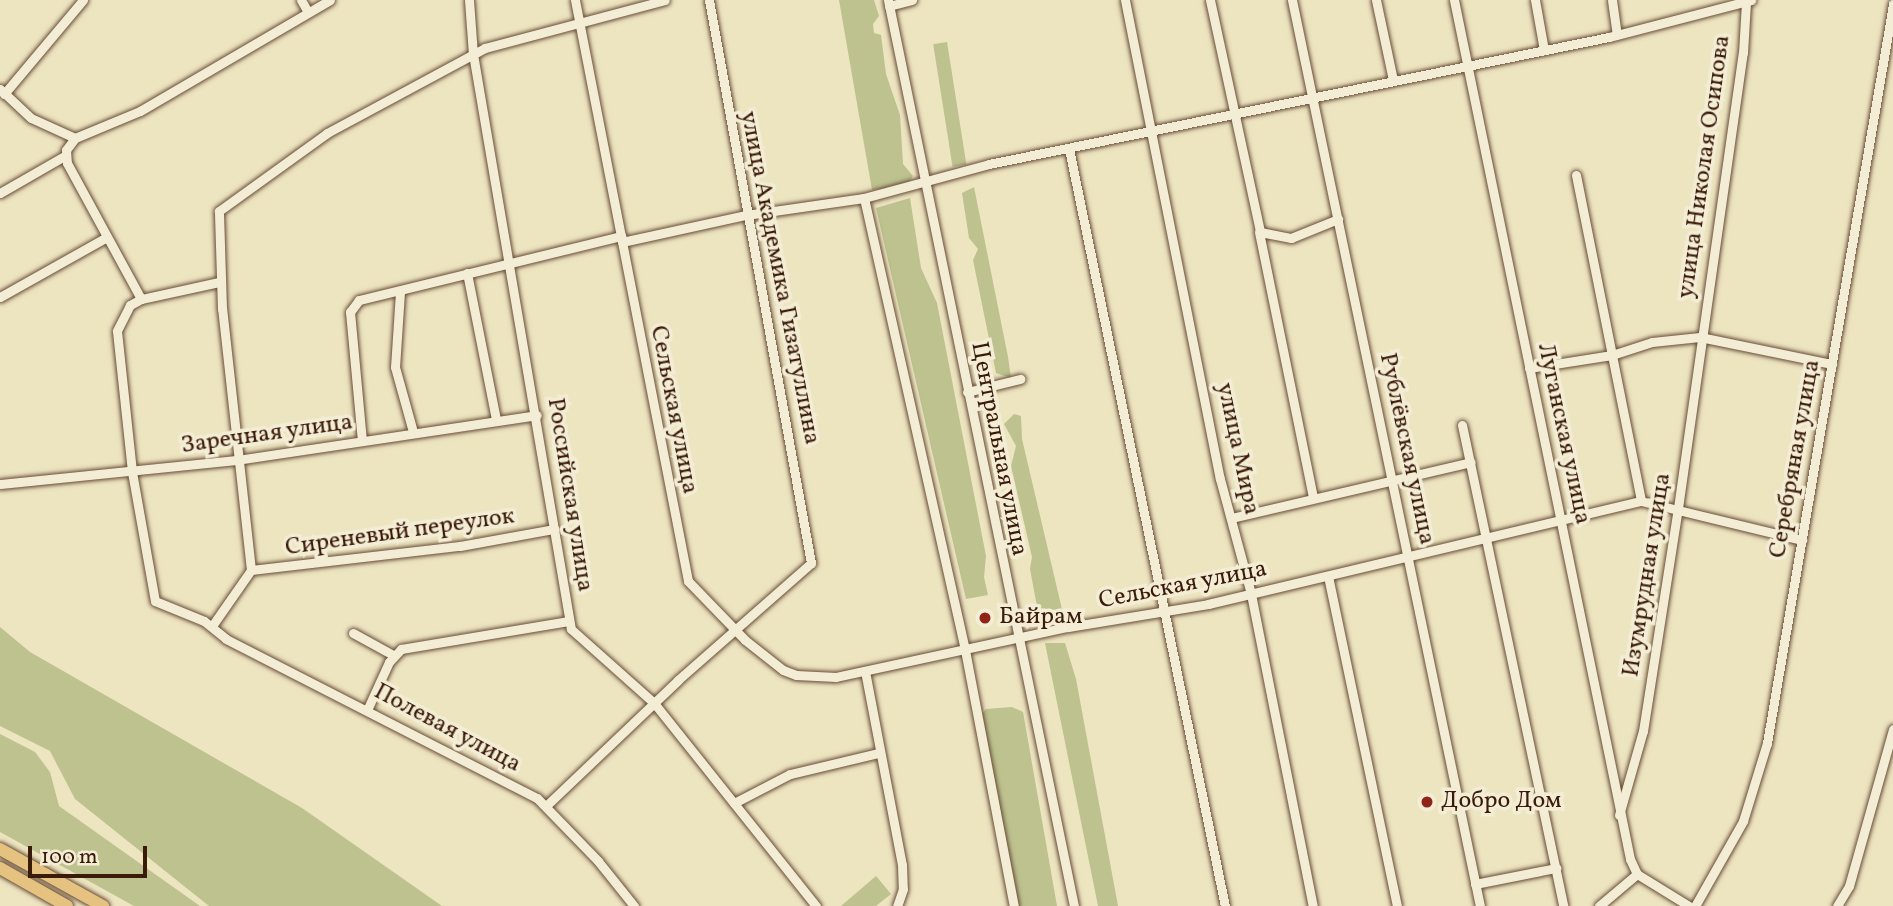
<!DOCTYPE html>
<html>
<head>
<meta charset="utf-8">
<style>
  body { margin:0 }
  #map { position:relative; width:1893px; height:906px; overflow:hidden; background:#ede4c0; font-family:Vollkorn,serif }
  div>[style] { position:absolute }
  .green>* { inset:0; background:#bdc28f; transform-origin:0 0 }
  .roads { filter:drop-shadow(0 0 2px #674c36) drop-shadow(0 0 2px #674c36) }
  .minor>* { height:9px; margin:-4.5px; padding:0 4.5px; transform-origin:4.5px; border-radius:4.5px; background:#f3edd6 }
  .highway>* { height:12px; margin:-6px; padding:0 6px; transform-origin:6px; border-radius:6px; background:#e6c280 }
  .dots>* { width:19px; height:19px; translate:-50% -50%; box-sizing:border-box; border:4px solid #f3edd6; border-radius:50% }
  span { translate:-50% -50%; white-space:nowrap; text-align:center; line-height:1.15; -webkit-text-stroke:7px #f3edd6; paint-order:stroke }
  .street-label { font-size:24px; color:#3a1a08 }
  .poi-label { font-size:24px; color:#3a1a08 }
  .left { translate:0 -50%; text-align:left }
  .scale { position:absolute; left:28px; top:846px; width:119px; height:32px; box-sizing:border-box; border:4px solid #3a1a08; border-top:0; padding-left:9px; font-size:21px; line-height:24px; white-space:nowrap; color:#3a1a08; -webkit-text-stroke:5px #f3edd6; paint-order:stroke }
</style>
</head>
<body>
<div id="map">
  <div class="green">
    <div style="clip-path:polygon(839px 0,874px 0,879px 16px,873px 24px,874px 33px,881px 35px,886px 74px,900px 115px,903px 164px,913px 176px,907px 186px,872px 190px)"></div>
    <div style="left:947px;top:42px;width:124px;height:14px;rotate:81deg"></div>
    <div style="clip-path:polygon(974px 187px,1008px 357px,1011px 378px,996px 373px,973px 260px,978px 249px,969px 238px,962px 193px)"></div>
    <div style="clip-path:polygon(910px 198px,921px 268px,937px 303px,986px 556px,984px 577px,988px 595px,966px 599px,876px 208px)"></div>
    <div style="clip-path:polygon(1014px 414px,1021px 416px,1022px 439px,1061px 605px,1063px 617px,1057px 624px,1043px 624px,1039px 617px,1030px 569px,1032px 557px,1011px 466px,1016px 446px,1004px 424px)"></div>
    <div style="clip-path:polygon(0 627px,30px 652px,302px 808px,442px 906px,209px 906px,75px 799px,50px 751px,0 726px)"></div>
    <div style="clip-path:polygon(1045px 643px,1065px 643px,1076px 679px,1118px 906px,1098px 906px)"></div>
    <div style="clip-path:polygon(1012px 707px,1023px 712px,1057px 906px,1018px 906px,982px 714px,986px 709px)"></div>
    <div style="clip-path:polygon(0 734px,35px 752px,50px 772px,59px 806px,200px 906px,134px 906px,0 832px)"></div>
    <div style="clip-path:polygon(876px 876px,891px 894px,876px 906px,841px 906px)"></div>
  </div>
  <div class="roads">
    <div class="minor">
      <div style="left:301px;top:0;width:14px;rotate:60deg"></div>
      <div style="left:469px;top:0;width:54px;rotate:85.8deg"></div>
      <div style="left:473px;top:54px;width:583px;rotate:80.33deg"></div>
      <div style="left:571px;top:629px;width:111px;rotate:41.7deg"></div>
      <div style="left:654px;top:703px;width:260px;rotate:51.4deg"></div>
      <div style="left:575px;top:0;width:592px;rotate:78.99deg"></div>
      <div style="left:688px;top:581px;width:82px;rotate:46deg"></div>
      <div style="left:745px;top:640px;width:48px;rotate:38.3deg"></div>
      <div style="left:783px;top:670px;width:14px;rotate:21deg"></div>
      <div style="left:796px;top:675px;width:40px;rotate:2.9deg"></div>
      <div style="left:836px;top:677px;width:237px;rotate:-12.2deg"></div>
      <div style="left:1068px;top:627px;width:142px;rotate:-9.3deg"></div>
      <div style="left:1208px;top:604px;width:445px;rotate:-13.4deg"></div>
      <div style="left:1641px;top:501px;width:166px;rotate:13.6deg"></div>
      <div style="left:888px;top:0;width:925px;rotate:78.4deg"></div>
      <div style="left:1125px;top:0;width:488px;rotate:78.8deg"></div>
      <div style="left:1220px;top:479px;width:119px;rotate:74.9deg"></div>
      <div style="left:1251px;top:594px;width:318px;rotate:78.8deg"></div>
      <div style="left:1210px;top:0;width:237px;rotate:77.8deg"></div>
      <div style="left:1260px;top:232px;width:32px;rotate:11deg"></div>
      <div style="left:1291px;top:238px;width:51px;rotate:-22deg"></div>
      <div style="left:1292px;top:0;width:925px;rotate:78.28deg"></div>
      <div style="left:1376px;top:0;width:82px;rotate:78deg"></div>
      <div style="left:1454px;top:0;width:877px;rotate:78.42deg"></div>
      <div style="left:1630px;top:859px;width:17px;rotate:65deg"></div>
      <div style="left:1637px;top:874px;width:61px;rotate:31.6deg"></div>
      <div style="left:1535px;top:0;width:51px;rotate:79.8deg"></div>
      <div style="left:1612px;top:0;width:35px;rotate:82deg"></div>
      <div style="left:889px;top:6px;width:24px;rotate:-15deg"></div>
      <div style="left:0;top:89px;width:42px;rotate:43.1deg"></div>
      <div style="left:31px;top:118px;width:48px;rotate:24.4deg"></div>
      <div style="left:75px;top:138px;width:70px;rotate:-22.6deg"></div>
      <div style="left:140px;top:111px;width:220px;rotate:-30.3deg"></div>
      <div style="left:4px;top:94px;width:123px;rotate:-50deg"></div>
      <div style="left:75px;top:138px;width:15px;rotate:127deg"></div>
      <div style="left:66px;top:150px;width:13px;rotate:86deg"></div>
      <div style="left:67px;top:163px;width:155px;rotate:61.4deg"></div>
      <div style="left:1069px;top:149px;width:773px;rotate:78.36deg"></div>
      <div style="left:1576px;top:175px;width:332px;rotate:78.7deg"></div>
      <div style="left:0;top:193px;width:76px;rotate:-29.9deg"></div>
      <div style="left:864px;top:198px;width:463px;rotate:77.4deg"></div>
      <div style="left:965px;top:650px;width:261px;rotate:79.2deg"></div>
      <div style="left:1259px;top:232px;width:271px;rotate:78.5deg"></div>
      <div style="left:622px;top:242px;width:127px;rotate:-12.3deg"></div>
      <div style="left:746px;top:215px;width:119px;rotate:-8.2deg"></div>
      <div style="left:864px;top:198px;width:130px;rotate:-15.2deg"></div>
      <div style="left:989px;top:164px;width:633px;rotate:-11.58deg"></div>
      <div style="left:1609px;top:37px;width:147px;rotate:-14.6deg"></div>
      <div style="left:467px;top:273px;width:149px;rotate:78.8deg"></div>
      <div style="left:219px;top:282px;width:80px;rotate:167.7deg"></div>
      <div style="left:141px;top:299px;width:13px;rotate:151deg"></div>
      <div style="left:130px;top:305px;width:29px;rotate:117deg"></div>
      <div style="left:117px;top:331px;width:142px;rotate:83.9deg"></div>
      <div style="left:132px;top:472px;width:131px;rotate:79.9deg"></div>
      <div style="left:155px;top:601px;width:53px;rotate:22.2deg"></div>
      <div style="left:204px;top:621px;width:28px;rotate:39deg"></div>
      <div style="left:226px;top:639px;width:349px;rotate:27.1deg"></div>
      <div style="left:537px;top:798px;width:88px;rotate:45.9deg"></div>
      <div style="left:598px;top:861px;width:58px;rotate:51.3deg"></div>
      <div style="left:400px;top:292px;width:75px;rotate:93.8deg"></div>
      <div style="left:395px;top:367px;width:67px;rotate:74.5deg"></div>
      <div style="left:0;top:297px;width:120px;rotate:-29.3deg"></div>
      <div style="left:1529px;top:368px;width:84px;rotate:-8.9deg"></div>
      <div style="left:1612px;top:355px;width:42px;rotate:-18deg"></div>
      <div style="left:1652px;top:342px;width:48px;rotate:-5.9deg"></div>
      <div style="left:1700px;top:337px;width:135px;rotate:11.6deg"></div>
      <div style="left:967px;top:392px;width:55px;rotate:-13.8deg"></div>
      <div style="left:1462px;top:425px;width:491px;rotate:78.1deg"></div>
      <div style="left:362px;top:441px;width:130px;rotate:-95.3deg"></div>
      <div style="left:350px;top:312px;width:15px;rotate:-53deg"></div>
      <div style="left:359px;top:300px;width:270px;rotate:-13.7deg"></div>
      <div style="left:0;top:484px;width:238px;rotate:-5.8deg"></div>
      <div style="left:237px;top:460px;width:303px;rotate:-8.5deg"></div>
      <div style="left:1231px;top:518px;width:246px;rotate:-13.1deg"></div>
      <div style="left:251px;top:570px;width:263px;rotate:-96.3deg"></div>
      <div style="left:222px;top:309px;width:98px;rotate:-91.8deg"></div>
      <div style="left:219px;top:211px;width:133px;rotate:-35.8deg"></div>
      <div style="left:327px;top:133px;width:179px;rotate:-28.3deg"></div>
      <div style="left:485px;top:48px;width:186px;rotate:-14.9deg"></div>
      <div style="left:251px;top:570px;width:210px;rotate:-6.6deg"></div>
      <div style="left:460px;top:546px;width:96px;rotate:-10.3deg"></div>
      <div style="left:1328px;top:576px;width:337px;rotate:78.2deg"></div>
      <div style="left:212px;top:626px;width:68px;rotate:-55.1deg"></div>
      <div style="left:353px;top:633px;width:46px;rotate:28.8deg"></div>
      <div style="left:865px;top:671px;width:197px;rotate:79.2deg"></div>
      <div style="left:902px;top:865px;width:24px;rotate:88deg"></div>
      <div style="left:903px;top:889px;width:18px;rotate:109deg"></div>
      <div style="left:368px;top:708px;width:51px;rotate:-65.5deg"></div>
      <div style="left:389px;top:662px;width:18px;rotate:-47deg"></div>
      <div style="left:401px;top:649px;width:170px;rotate:-9.5deg"></div>
      <div style="left:734px;top:803px;width:63px;rotate:-27.4deg"></div>
      <div style="left:790px;top:774px;width:90px;rotate:-13.4deg"></div>
      <div style="left:548px;top:804px;width:180px;rotate:-43.6deg"></div>
      <div style="left:678px;top:680px;width:177px;rotate:-41.3deg"></div>
      <div style="left:811px;top:563px;width:572px;rotate:-100.27deg"></div>
      <div style="left:1619px;top:815px;width:87px;rotate:-74.1deg"></div>
      <div style="left:1643px;top:731px;width:226px;rotate:-81.1deg"></div>
      <div style="left:1678px;top:508px;width:460px;rotate:-81.9deg"></div>
      <div style="left:1743px;top:53px;width:51px;rotate:-86.6deg"></div>
      <div style="left:1475px;top:884px;width:83px;rotate:-11.2deg"></div>
      <div style="left:1599px;top:906px;width:50px;rotate:-40.1deg"></div>
      <div style="left:1695px;top:906px;width:98px;rotate:-60.5deg"></div>
      <div style="left:1743px;top:821px;width:82px;rotate:-72.9deg"></div>
      <div style="left:1767px;top:743px;width:750px;rotate:-80.32deg"></div>
      <div style="left:1837px;top:906px;width:23px;rotate:-59deg"></div>
      <div style="left:1849px;top:886px;width:163px;rotate:-74.3deg"></div>
    </div>
    <div class="highway">
      <div style="left:0;top:849px;width:118px;rotate:29deg"></div>
      <div style="left:0;top:868px;width:77px;rotate:29.6deg"></div>
    </div>
  </div>
  <div class="dots">
    <div style="left:985px;top:618px;background:#8f2418"></div>
    <div style="left:1427px;top:802px;background:#8f2418"></div>
  </div>
  <div class="street-label">
    <span style="left:1705px;top:167px;rotate:-82deg">улица Николая Осипова</span>
    <span style="left:779px;top:278px;rotate:79deg">улица Академика Гизатуллина</span>
    <span style="left:673px;top:410px;rotate:79deg">Сельская улица</span>
    <span style="left:1563px;top:434px;rotate:78deg">Луганская улица</span>
    <span style="left:267px;top:435px;rotate:-8deg">Заречная улица</span>
    <span style="left:998px;top:449px;rotate:79deg">Центральная улица</span>
    <span style="left:1237px;top:449px;rotate:78deg">улица Мира</span>
    <span style="left:1406px;top:449px;rotate:78deg">Рублёвская улица</span>
    <span style="left:1796px;top:459px;rotate:-80deg">Серебряная улица</span>
    <span style="left:569px;top:495px;rotate:81deg">Российская улица</span>
    <span style="left:400px;top:533px;rotate:-8deg">Сиреневый переулок</span>
    <span style="left:1648px;top:575px;rotate:-81deg">Изумрудная улица</span>
    <span style="left:1183px;top:586px;rotate:-11deg">Сельская улица</span>
    <span style="left:447px;top:729px;rotate:28deg">Полевая улица</span>
  </div>
  <div class="poi-label">
    <span class="left" style="left:999px;top:618px">Байрам</span>
    <span class="left" style="left:1441px;top:802px">Добро Дом</span>
  </div>
  <div class="scale">100 m</div>
</div>
</body>
</html>
